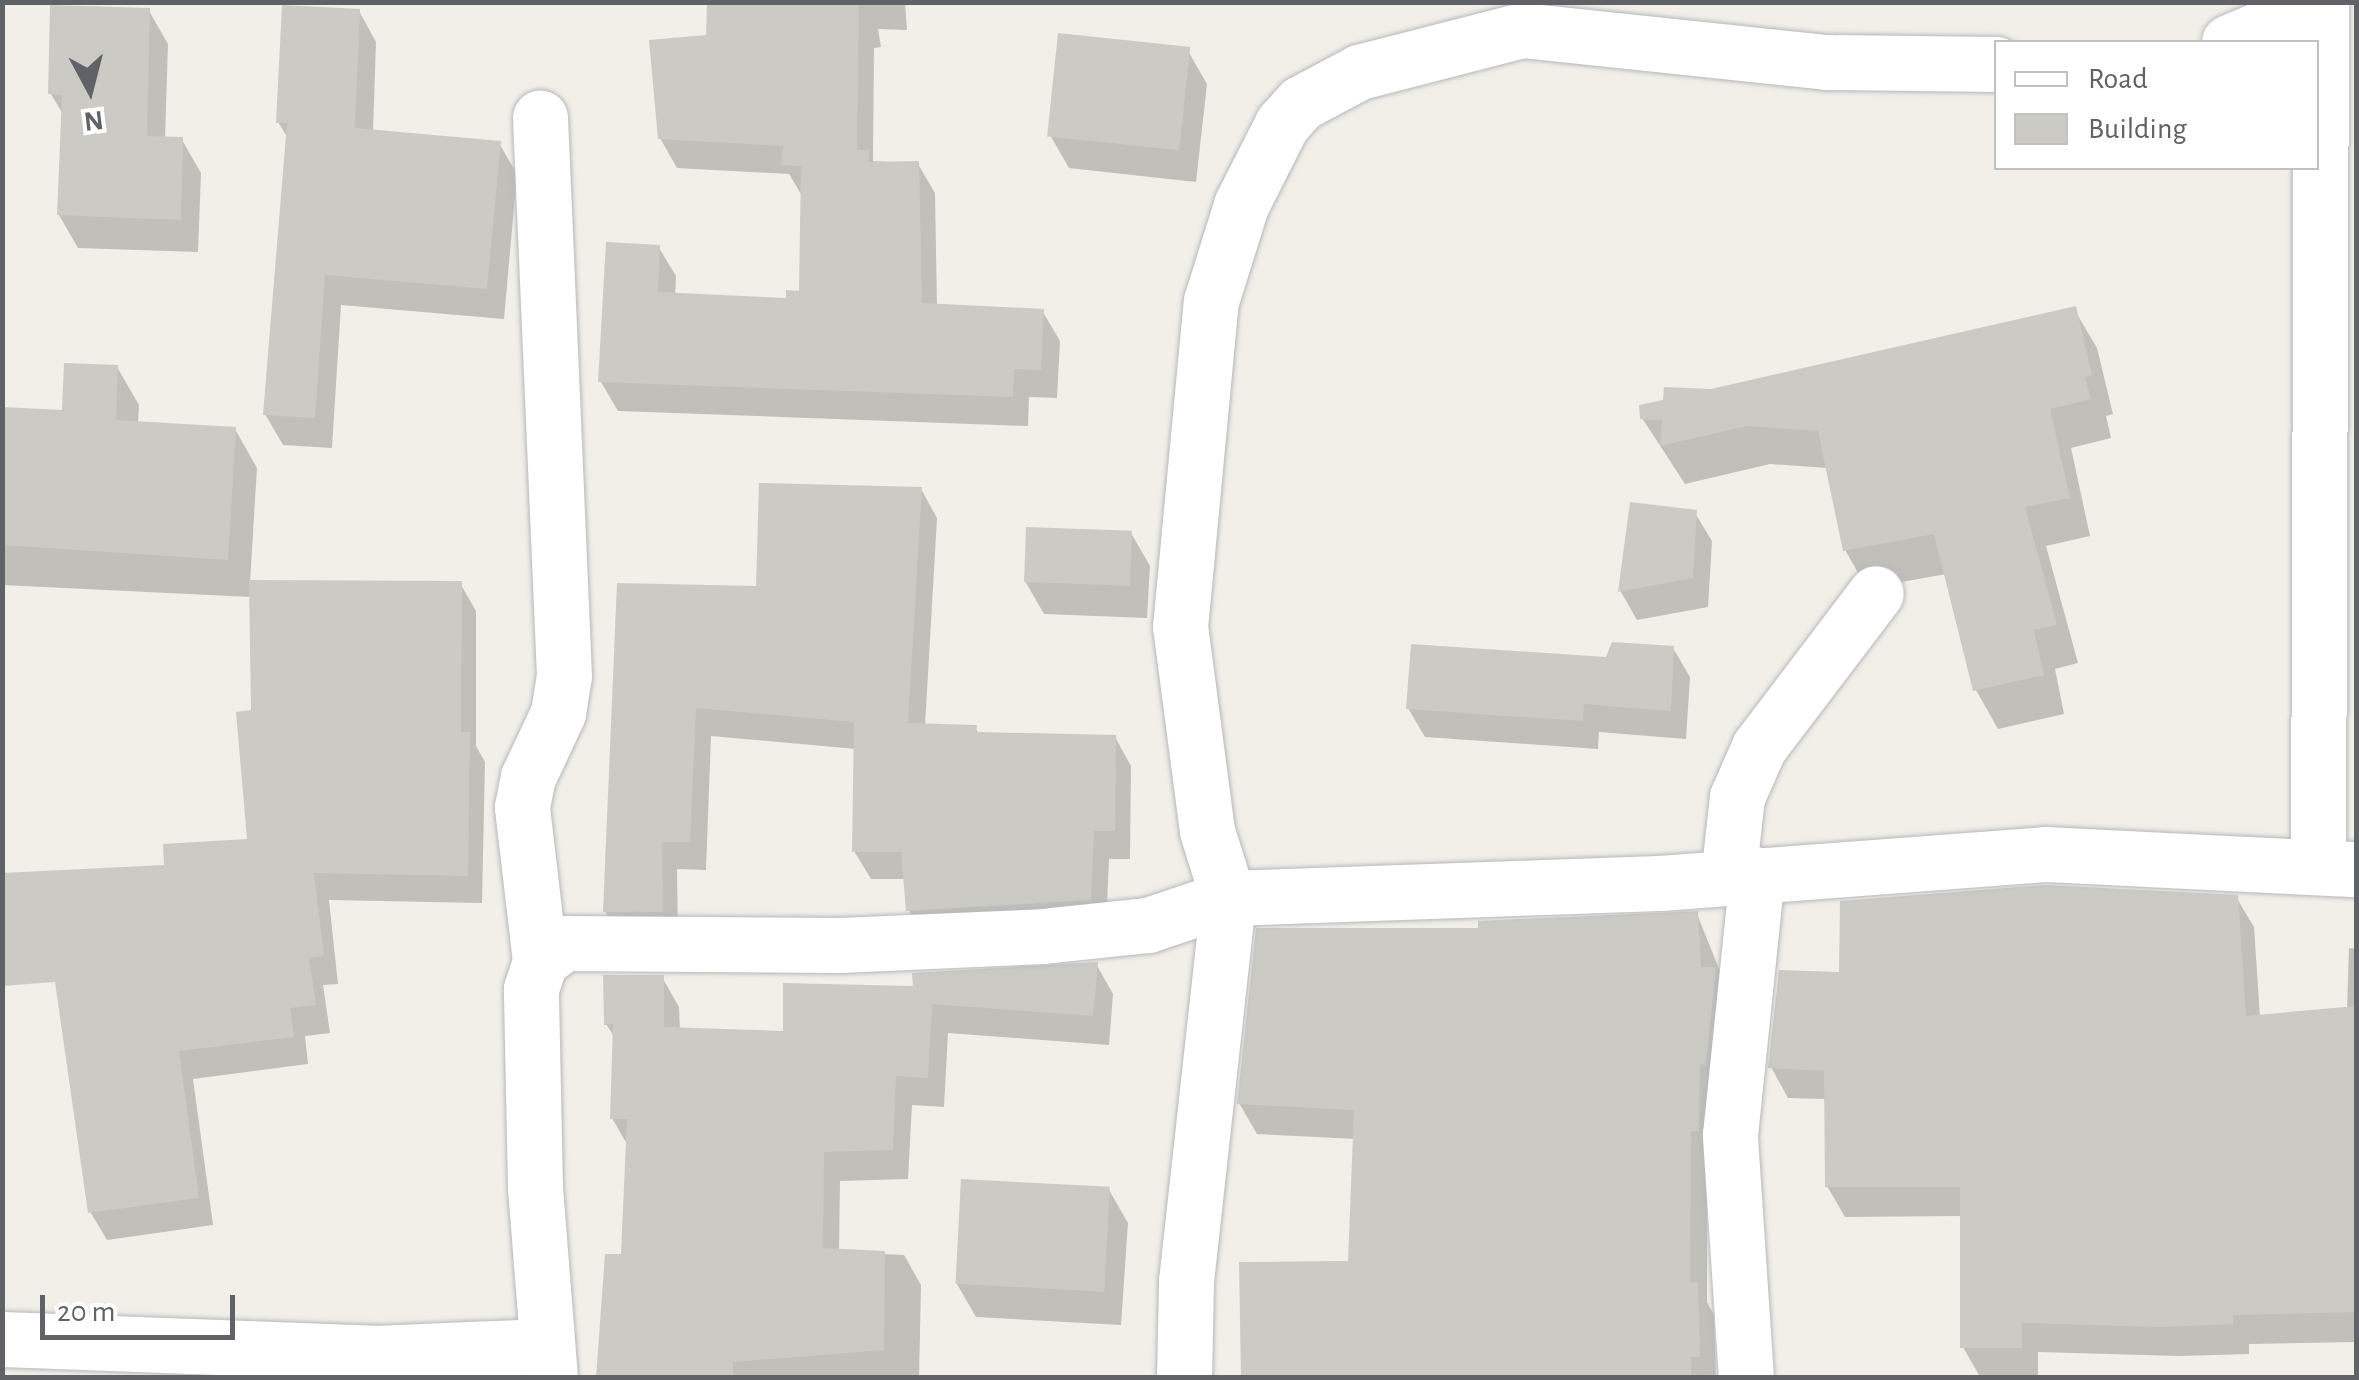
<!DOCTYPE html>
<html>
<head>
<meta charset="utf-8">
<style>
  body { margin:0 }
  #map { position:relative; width:2359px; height:1380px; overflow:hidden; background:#f1efe8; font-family:"Alegreya Sans",sans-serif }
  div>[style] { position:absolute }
  .shadow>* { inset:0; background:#0003 }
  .building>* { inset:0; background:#cccac5; transform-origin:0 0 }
  .roads { filter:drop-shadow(0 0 2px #b5b8bc) drop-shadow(0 0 2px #b5b8bc) }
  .minor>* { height:55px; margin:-27.5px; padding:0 27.5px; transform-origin:27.5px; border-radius:27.5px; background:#fff }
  span { translate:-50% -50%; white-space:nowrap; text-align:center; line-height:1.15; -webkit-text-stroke:10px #fff; paint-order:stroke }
  .frame { position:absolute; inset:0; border:5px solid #5f6368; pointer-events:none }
  .legend { position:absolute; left:1994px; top:40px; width:325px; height:130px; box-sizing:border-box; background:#fff; border:2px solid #bfc1c3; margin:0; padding:12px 18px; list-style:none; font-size:30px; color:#5f6368 }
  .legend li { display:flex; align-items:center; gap:20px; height:50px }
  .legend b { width:50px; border:2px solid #bfc1c3 }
  .north { position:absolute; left:40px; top:40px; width:100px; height:100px; -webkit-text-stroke:8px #fff; paint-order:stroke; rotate:173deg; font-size:28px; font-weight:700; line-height:40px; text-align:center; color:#5f6368 }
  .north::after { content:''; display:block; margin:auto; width:35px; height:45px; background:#5f6368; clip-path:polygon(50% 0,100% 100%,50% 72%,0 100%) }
  .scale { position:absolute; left:40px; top:1295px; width:195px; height:45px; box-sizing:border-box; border:5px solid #5f6368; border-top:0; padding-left:12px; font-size:30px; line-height:35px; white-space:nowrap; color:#5f6368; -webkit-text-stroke:8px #fff; paint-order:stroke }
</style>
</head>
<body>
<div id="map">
  <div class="shadow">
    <div style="clip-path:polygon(798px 2px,905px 2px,907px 30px,878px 29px,881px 47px,874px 48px,873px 161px,918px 164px,935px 193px,937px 306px,1043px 312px,1060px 341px,1057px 398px,1029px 397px,1028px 426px,618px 411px,601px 382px,659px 248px,676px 276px,675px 296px,788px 301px,801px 293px,801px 194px,789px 174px,677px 168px,660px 138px)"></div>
    <div style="clip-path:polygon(149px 11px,168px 44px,165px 139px,182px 140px,201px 173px,198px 252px,78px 248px,59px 215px,64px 116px,51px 94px)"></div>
    <div style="clip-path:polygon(359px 11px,376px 42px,373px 132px,499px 143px,517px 174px,504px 319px,341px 305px,332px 448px,283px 445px,265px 414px,289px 140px,278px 122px)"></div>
    <div style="clip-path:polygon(1188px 51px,1207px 84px,1196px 182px,1069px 168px,1050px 135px)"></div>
    <div style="clip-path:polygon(2074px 309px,2097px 348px,2113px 414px,2106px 416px,2111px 438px,2071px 448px,2090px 536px,2046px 546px,2078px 663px,2055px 669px,2064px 714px,1998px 729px,1976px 690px,1947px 574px,1867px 588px,1845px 550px,1828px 468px,1770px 464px,1685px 484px,1642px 418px,1711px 392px)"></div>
    <div style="clip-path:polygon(117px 367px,139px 405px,138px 423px,235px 429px,257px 468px,250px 583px,460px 583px,476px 611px,476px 746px,485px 762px,482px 903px,329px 900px,338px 984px,323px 985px,330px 1033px,305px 1036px,308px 1064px,193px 1079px,213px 1225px,107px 1240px,91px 1213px,167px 867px,250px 842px,270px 755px,251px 597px,2px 585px,2px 410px,64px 413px)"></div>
    <div style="clip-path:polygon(921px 489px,937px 518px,925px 726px,975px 727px,979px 735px,1115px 737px,1131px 766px,1130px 859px,1109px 859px,1106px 928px,925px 938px,909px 910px,906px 879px,871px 879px,854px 851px,856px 749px,711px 736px,706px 870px,677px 869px,678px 940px,622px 940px,605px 911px,619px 586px,759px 588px)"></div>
    <div style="clip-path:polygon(1632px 505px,1695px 513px,1712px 541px,1708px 607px,1637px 620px,1621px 592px)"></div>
    <div style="clip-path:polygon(1131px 533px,1150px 566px,1147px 618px,1044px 614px,1025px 581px)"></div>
    <div style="clip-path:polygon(1609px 648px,1673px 648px,1690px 677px,1686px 739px,1599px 732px,1598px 749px,1425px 737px,1408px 708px,1609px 660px)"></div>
    <div style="clip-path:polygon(2236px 897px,2254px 927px,2260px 1017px,2347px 1010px,2349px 948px,2356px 949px,2356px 1342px,2249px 1344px,2249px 1354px,2179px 1356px,2038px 1352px,2038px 1377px,1980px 1377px,1963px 1347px,1963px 1216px,1845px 1217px,1827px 1186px,1826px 1099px,1788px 1098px,1771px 1067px,1841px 975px)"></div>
    <div style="clip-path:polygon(1697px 914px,1732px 1001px,1707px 1162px,1707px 1302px,1714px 1315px,1716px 1378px,1308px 1378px,1350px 1263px,1356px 1139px,1257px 1134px,1239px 1103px,1480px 930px)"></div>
    <div style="clip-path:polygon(1096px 964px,1113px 994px,1109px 1045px,948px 1033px,944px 1107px,912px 1105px,908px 1179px,840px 1181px,839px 1252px,904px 1255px,921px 1285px,919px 1378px,600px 1378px,623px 1257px,628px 1146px,612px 1118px,615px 1038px,606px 1024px,662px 977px,679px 1007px,680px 1030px,785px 1033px,915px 988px)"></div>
    <div style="clip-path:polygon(1109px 1190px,1128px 1223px,1121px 1325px,976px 1317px,957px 1284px)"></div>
  </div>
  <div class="building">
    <div style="clip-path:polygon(707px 2px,859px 2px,857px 150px,869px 150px,869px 162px,919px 161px,922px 303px,1044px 309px,1041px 370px,1014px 369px,1013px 397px,598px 382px,606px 242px,660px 245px,658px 292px,786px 298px,786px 290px,799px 291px,801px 166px,781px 165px,783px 146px,658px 139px,649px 40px,706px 35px)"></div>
    <div style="clip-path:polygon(50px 5px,150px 8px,147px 136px,183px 137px,181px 220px,57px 215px,62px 95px,48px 94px)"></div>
    <div style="clip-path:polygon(282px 5px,360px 9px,355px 128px,501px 141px,487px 289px,325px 275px,315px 418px,263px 415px,287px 123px,276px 123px)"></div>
    <div style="left:1058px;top:33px;width:133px;height:104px;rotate:6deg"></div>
    <div style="clip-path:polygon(2076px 306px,2092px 375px,2085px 377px,2091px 399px,2050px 409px,2070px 498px,2025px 507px,2057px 625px,2034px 630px,2044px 675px,1973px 691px,1934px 534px,1843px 551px,1818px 431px,1747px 426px,1660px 446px,1662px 420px,1640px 419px,1639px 405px,1663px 400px,1664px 387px,1711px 389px)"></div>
    <div style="clip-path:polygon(64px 363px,118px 365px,116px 420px,236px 427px,228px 560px,2px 545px,2px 407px,62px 410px)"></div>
    <div style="clip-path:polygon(759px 483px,922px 487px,908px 723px,977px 725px,976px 732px,1116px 735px,1115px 831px,1094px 831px,1091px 900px,906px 911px,901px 852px,852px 852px,854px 722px,696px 708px,690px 842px,662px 842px,663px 912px,603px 912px,617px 583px,756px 586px)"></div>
    <div style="clip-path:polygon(1630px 502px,1697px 510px,1693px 578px,1618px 592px)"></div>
    <div style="left:1026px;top:527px;width:106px;height:55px;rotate:2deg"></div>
    <div style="clip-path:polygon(249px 580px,462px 581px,461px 732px,470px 732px,468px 876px,314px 873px,324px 956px,309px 958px,316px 1005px,290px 1008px,294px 1037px,179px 1051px,199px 1198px,88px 1213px,55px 982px,2px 986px,2px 873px,164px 865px,163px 844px,247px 839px,236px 712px,251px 710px)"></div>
    <div style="clip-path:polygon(1612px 642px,1674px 646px,1671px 711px,1584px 704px,1583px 721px,1406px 709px,1411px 644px,1606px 657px)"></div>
    <div style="clip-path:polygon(2045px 885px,2238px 895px,2246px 1016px,2356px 1006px,2356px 1312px,2233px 1315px,2233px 1324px,2160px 1327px,2022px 1323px,2022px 1348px,1960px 1348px,1960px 1187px,1825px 1187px,1824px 1071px,1768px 1068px,1779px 970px,1839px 972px,1840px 901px)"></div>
    <div style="clip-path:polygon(1698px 911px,1701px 967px,1716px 967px,1706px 1065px,1700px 1064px,1699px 1131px,1691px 1131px,1690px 1282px,1698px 1282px,1700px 1357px,1691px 1357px,1691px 1378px,1241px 1378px,1239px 1262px,1348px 1261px,1354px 1110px,1237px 1104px,1256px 928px,1478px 928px,1478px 921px)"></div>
    <div style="clip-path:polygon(1098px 962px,1093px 1016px,932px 1004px,928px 1078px,896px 1076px,893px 1150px,824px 1152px,823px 1248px,885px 1251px,884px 1350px,733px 1362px,733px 1378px,596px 1378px,605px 1254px,621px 1254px,627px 1119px,610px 1119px,613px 1024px,604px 1025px,603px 975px,664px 975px,664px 1027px,783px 1031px,783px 983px,913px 986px,912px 973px)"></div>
    <div style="left:961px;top:1179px;width:149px;height:105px;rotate:3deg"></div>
  </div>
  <div class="roads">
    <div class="minor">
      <div style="left:2229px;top:42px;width:100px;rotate:-23deg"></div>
      <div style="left:2318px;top:866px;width:864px;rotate:-89.8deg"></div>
      <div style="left:1728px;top:877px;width:81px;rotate:-83.6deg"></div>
      <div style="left:1737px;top:797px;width:55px;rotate:-66.3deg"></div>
      <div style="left:1759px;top:747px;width:193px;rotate:-52.8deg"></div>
      <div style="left:540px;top:961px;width:155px;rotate:-96.7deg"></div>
      <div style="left:522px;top:807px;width:31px;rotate:-79deg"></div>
      <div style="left:528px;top:777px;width:71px;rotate:-64.9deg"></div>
      <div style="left:558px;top:713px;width:37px;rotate:-81deg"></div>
      <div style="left:564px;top:676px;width:559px;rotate:-92.46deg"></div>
      <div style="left:2px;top:1339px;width:373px;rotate:2.1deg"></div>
      <div style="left:375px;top:1353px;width:170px;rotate:-2.4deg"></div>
      <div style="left:550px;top:1378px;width:192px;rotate:-94.5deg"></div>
      <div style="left:535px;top:1187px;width:198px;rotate:-91.2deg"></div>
      <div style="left:531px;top:989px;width:29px;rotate:-72deg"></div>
      <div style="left:540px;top:961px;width:30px;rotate:-37deg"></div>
      <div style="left:564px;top:943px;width:276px;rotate:0.4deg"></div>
      <div style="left:840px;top:945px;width:203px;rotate:-2.5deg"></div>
      <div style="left:1043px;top:936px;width:106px;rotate:-6deg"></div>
      <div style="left:1148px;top:925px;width:84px;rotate:-18.6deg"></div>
      <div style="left:1228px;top:898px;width:432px;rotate:-2deg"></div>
      <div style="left:1660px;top:883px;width:386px;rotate:-4.3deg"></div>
      <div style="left:2045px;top:854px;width:311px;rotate:2.8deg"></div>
      <div style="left:1184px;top:1378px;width:97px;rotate:-88.8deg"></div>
      <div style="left:1186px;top:1281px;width:385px;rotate:-83.7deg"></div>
      <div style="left:1228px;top:898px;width:70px;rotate:-107.4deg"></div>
      <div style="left:1207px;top:831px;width:206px;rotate:-97.5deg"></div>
      <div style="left:1180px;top:627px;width:327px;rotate:-84.6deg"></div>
      <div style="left:1211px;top:301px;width:101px;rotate:-72.6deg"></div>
      <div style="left:1241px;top:205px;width:91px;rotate:-63.2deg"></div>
      <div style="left:1282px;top:124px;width:28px;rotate:-48deg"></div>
      <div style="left:1301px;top:103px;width:66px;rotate:-28.1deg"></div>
      <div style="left:1359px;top:72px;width:168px;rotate:-14.4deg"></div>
      <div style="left:1522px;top:30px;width:306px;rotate:6deg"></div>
      <div style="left:1826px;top:62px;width:170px;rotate:0.7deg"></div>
      <div style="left:1746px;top:1378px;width:244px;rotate:-93.8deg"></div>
      <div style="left:1730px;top:1135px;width:262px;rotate:-84.1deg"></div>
    </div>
  </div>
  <div class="frame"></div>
  <ul class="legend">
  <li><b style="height:12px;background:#fff"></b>Road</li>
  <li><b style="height:28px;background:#cccac5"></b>Building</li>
  </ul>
  <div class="north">N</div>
  <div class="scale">20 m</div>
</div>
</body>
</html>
